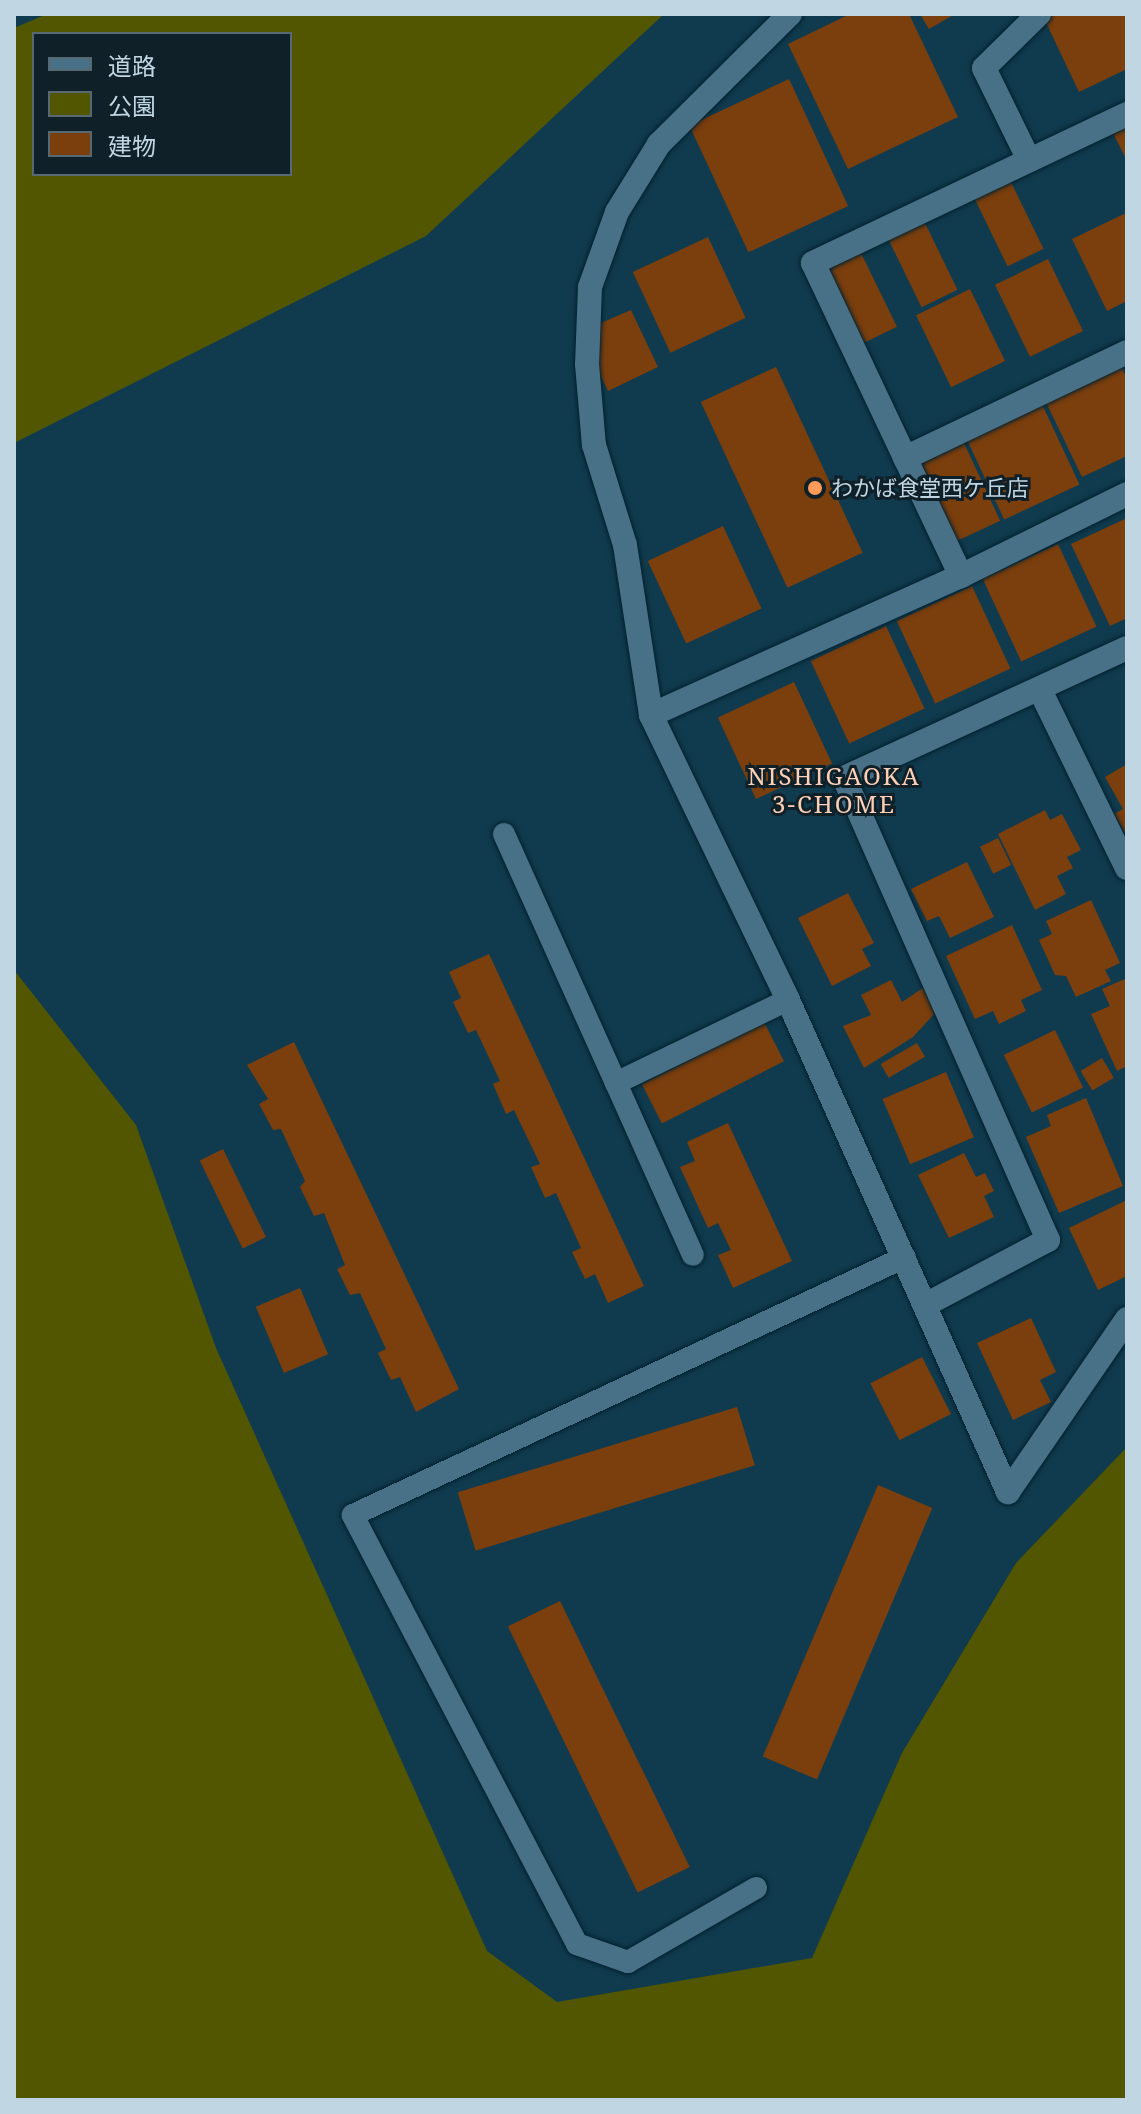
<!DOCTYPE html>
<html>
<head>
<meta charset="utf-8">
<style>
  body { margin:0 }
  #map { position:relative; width:1141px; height:2114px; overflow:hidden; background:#103b4e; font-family:"Noto Serif","Noto Sans JP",serif }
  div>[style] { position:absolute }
  .green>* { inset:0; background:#525600 }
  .building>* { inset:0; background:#7b3e0d; transform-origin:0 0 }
  .roads { filter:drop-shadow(0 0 2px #01212f) drop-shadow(0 0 2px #01212f) }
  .service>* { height:22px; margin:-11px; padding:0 11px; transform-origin:11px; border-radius:11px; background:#487187 }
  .minor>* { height:24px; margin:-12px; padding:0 12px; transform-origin:12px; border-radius:12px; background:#487187 }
  .tertiary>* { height:24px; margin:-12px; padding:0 12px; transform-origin:12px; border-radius:12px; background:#487187 }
  .dots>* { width:22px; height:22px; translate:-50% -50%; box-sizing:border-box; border:4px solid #0f2029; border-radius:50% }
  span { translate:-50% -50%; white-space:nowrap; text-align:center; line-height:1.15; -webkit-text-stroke:6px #0f2029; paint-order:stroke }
  .poi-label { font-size:22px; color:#c0d6e2 }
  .left { translate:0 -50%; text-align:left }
  .neighbourhood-label { font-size:24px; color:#fbd0b6; letter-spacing:2px }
  .frame { position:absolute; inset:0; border:16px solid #c0d6e2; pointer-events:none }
  .legend { position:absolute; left:32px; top:32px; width:260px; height:144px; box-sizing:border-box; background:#0f2029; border:2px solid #566973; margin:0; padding:10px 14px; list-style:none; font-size:24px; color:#c0d6e2 }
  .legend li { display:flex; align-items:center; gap:16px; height:40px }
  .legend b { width:40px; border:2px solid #566973 }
</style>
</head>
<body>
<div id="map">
  <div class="green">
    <div style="clip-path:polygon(evenodd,47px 14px,664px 14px,426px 236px,14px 443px,14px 28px,47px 14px,34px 34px,290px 34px,290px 174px,34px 174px,34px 34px)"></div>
    <div style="clip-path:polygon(14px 970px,136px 1125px,216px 1348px,487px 1951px,557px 2002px,812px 1958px,902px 1753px,1016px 1563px,1127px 1447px,1127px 2100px,14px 2100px)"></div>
  </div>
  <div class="building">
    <div style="clip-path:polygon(850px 14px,909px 14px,958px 117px,848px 169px,788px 44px)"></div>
    <div style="clip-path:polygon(920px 14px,955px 14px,929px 29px)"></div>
    <div style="clip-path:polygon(1042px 14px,1127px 14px,1127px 69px,1079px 92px)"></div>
    <div style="left:789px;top:79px;width:140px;height:110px;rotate:65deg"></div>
    <div style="clip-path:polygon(1127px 127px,1127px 161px,1113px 133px)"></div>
    <div style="left:1008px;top:176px;width:81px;height:40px;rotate:64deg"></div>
    <div style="clip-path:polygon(1126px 213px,1127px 301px,1107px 311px,1072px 239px)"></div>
    <div style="left:922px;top:217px;width:81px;height:40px;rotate:64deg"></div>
    <div style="left:708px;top:237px;width:89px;height:83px;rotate:65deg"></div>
    <div style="left:861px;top:253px;width:82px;height:40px;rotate:64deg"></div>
    <div style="left:1048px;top:259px;width:80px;height:59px;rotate:64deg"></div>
    <div style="left:970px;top:289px;width:80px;height:60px;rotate:64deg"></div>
    <div style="clip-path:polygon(631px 310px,658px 367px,608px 391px,593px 360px,594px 326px)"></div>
    <div style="clip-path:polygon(1118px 360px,1127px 379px,1127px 456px,1082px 477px,1043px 396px)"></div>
    <div style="left:776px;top:367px;width:205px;height:83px;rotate:65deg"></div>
    <div style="left:1041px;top:402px;width:91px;height:83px;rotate:65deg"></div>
    <div style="left:963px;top:441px;width:88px;height:49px;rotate:65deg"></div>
    <div style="clip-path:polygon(1127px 518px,1127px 618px,1110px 626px,1071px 544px)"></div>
    <div style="left:723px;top:526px;width:91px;height:83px;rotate:65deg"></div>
    <div style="left:1058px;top:544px;width:91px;height:83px;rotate:65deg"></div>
    <div style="left:972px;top:586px;width:91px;height:83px;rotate:65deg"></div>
    <div style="left:886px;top:626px;width:91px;height:83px;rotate:65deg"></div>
    <div style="left:794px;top:682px;width:90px;height:84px;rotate:65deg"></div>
    <div style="clip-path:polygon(1127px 764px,1127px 836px,1114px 814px,1123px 809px,1105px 777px)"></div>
    <div style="clip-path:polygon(1045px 810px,1050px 820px,1062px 814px,1081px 850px,1067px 857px,1073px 868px,1057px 876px,1066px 894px,1035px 910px,998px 834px)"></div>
    <div style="left:998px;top:838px;width:30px;height:20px;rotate:64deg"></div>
    <div style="clip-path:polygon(967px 862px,994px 917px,950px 938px,939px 916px,927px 921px,911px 889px)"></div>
    <div style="clip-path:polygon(848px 893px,874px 943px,862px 949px,871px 966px,832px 986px,798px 918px)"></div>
    <div style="clip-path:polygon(1091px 900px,1120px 963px,1105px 970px,1111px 981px,1076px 997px,1066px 976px,1055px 975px,1039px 940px,1052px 934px,1046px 921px)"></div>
    <div style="clip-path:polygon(1012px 925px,1042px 990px,1021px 1000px,1026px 1011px,999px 1024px,993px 1011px,975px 1019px,946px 956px)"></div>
    <div style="clip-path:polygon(489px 954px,644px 1286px,608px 1303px,595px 1274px,585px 1279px,572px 1252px,581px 1248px,556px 1193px,545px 1198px,531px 1167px,540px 1164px,514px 1110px,506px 1114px,493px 1084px,500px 1081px,476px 1030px,468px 1033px,453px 1002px,461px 998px,449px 972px)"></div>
    <div style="clip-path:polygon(1127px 978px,1127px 1066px,1117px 1071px,1091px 1014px,1110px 1006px,1102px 989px)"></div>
    <div style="clip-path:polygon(891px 980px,902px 1002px,923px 988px,936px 1012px,913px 1037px,864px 1068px,843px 1026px,871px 1015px,861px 995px)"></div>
    <div style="left:764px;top:1022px;width:44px;height:137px;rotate:63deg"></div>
    <div style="left:1055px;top:1030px;width:64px;height:57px;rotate:64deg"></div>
    <div style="clip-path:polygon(294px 1042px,459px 1389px,416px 1412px,400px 1377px,391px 1380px,378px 1353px,386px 1349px,360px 1293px,350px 1295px,337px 1269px,345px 1265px,324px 1213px,314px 1216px,300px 1187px,305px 1181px,281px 1129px,273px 1130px,259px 1104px,268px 1099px,247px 1065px)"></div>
    <div style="left:917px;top:1043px;width:16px;height:42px;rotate:60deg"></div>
    <div style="left:1102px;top:1058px;width:23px;height:25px;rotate:59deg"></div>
    <div style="left:946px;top:1072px;width:71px;height:69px;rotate:67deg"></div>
    <div style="clip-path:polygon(1086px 1098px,1123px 1186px,1059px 1213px,1026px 1137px,1051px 1126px,1047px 1115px)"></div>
    <div style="clip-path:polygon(728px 1123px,792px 1261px,733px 1288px,718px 1255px,731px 1250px,718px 1223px,708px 1228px,680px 1167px,695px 1161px,687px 1142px)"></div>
    <div style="left:223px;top:1149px;width:98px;height:26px;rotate:64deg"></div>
    <div style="clip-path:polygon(964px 1153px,976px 1177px,985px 1173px,994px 1191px,984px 1196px,994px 1217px,949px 1238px,918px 1175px)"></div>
    <div style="clip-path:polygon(1127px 1200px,1127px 1276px,1098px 1290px,1069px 1228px)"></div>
    <div style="left:300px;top:1288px;width:72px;height:48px;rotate:67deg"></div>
    <div style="clip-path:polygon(1031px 1318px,1056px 1372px,1040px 1380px,1051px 1402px,1013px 1420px,977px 1343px)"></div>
    <div style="left:922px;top:1357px;width:64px;height:58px;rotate:63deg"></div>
    <div style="left:737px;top:1407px;width:61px;height:292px;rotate:73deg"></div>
    <div style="left:878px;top:1485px;width:59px;height:295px;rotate:23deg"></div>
    <div style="left:560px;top:1601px;width:296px;height:58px;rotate:64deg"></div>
  </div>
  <div class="roads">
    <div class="service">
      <div style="left:504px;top:834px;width:273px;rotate:65.8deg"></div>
      <div style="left:616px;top:1083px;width:191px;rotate:-25.8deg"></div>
      <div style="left:616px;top:1083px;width:188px;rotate:65.9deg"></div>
      <div style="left:756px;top:1888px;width:148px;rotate:150deg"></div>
      <div style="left:628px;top:1962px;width:54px;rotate:-160.6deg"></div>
      <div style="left:577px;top:1944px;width:484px;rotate:-117.6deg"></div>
      <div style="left:353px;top:1515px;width:609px;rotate:-25.05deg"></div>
    </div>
    <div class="minor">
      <div style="left:1029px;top:160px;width:102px;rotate:-116.1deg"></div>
      <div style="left:984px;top:68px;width:77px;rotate:-44.5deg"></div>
      <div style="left:905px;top:458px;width:246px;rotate:-25.5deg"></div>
      <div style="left:961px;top:576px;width:346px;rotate:-115.3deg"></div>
      <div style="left:813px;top:263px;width:348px;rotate:-25.4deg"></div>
      <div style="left:1040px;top:690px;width:198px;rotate:64deg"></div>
      <div style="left:651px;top:715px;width:316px;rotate:64.3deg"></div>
      <div style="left:788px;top:1000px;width:539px;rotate:65.91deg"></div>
      <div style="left:1008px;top:1492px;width:210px;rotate:-55.5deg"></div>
      <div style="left:927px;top:1304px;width:137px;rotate:-27.9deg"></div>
      <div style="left:1048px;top:1240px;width:505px;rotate:-113.82deg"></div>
      <div style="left:844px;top:778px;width:311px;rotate:-24.7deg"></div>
    </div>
    <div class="tertiary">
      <div style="left:790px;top:14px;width:185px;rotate:135.2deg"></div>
      <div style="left:659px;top:144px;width:80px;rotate:121.7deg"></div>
      <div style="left:617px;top:212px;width:80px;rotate:109.8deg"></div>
      <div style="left:590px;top:287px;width:77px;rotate:92.2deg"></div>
      <div style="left:587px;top:364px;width:81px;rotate:85.1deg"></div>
      <div style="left:594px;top:445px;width:105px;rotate:72.8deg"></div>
      <div style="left:625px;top:545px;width:172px;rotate:81.3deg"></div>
      <div style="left:651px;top:715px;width:340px;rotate:-24.2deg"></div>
      <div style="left:961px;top:576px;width:185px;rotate:-26.3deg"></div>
    </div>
  </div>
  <div class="dots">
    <div style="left:815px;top:488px;background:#fe9b59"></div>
  </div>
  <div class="poi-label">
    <span class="left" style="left:831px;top:488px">わかば食堂西ケ丘店</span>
  </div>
  <div class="neighbourhood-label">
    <span style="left:834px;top:790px">NISHIGAOKA<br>3-CHOME</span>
  </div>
  <div class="frame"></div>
  <ul class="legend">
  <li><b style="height:10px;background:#487187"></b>道路</li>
  <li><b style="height:22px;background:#525600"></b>公園</li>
  <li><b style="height:22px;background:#7b3e0d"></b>建物</li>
  </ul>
</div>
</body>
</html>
